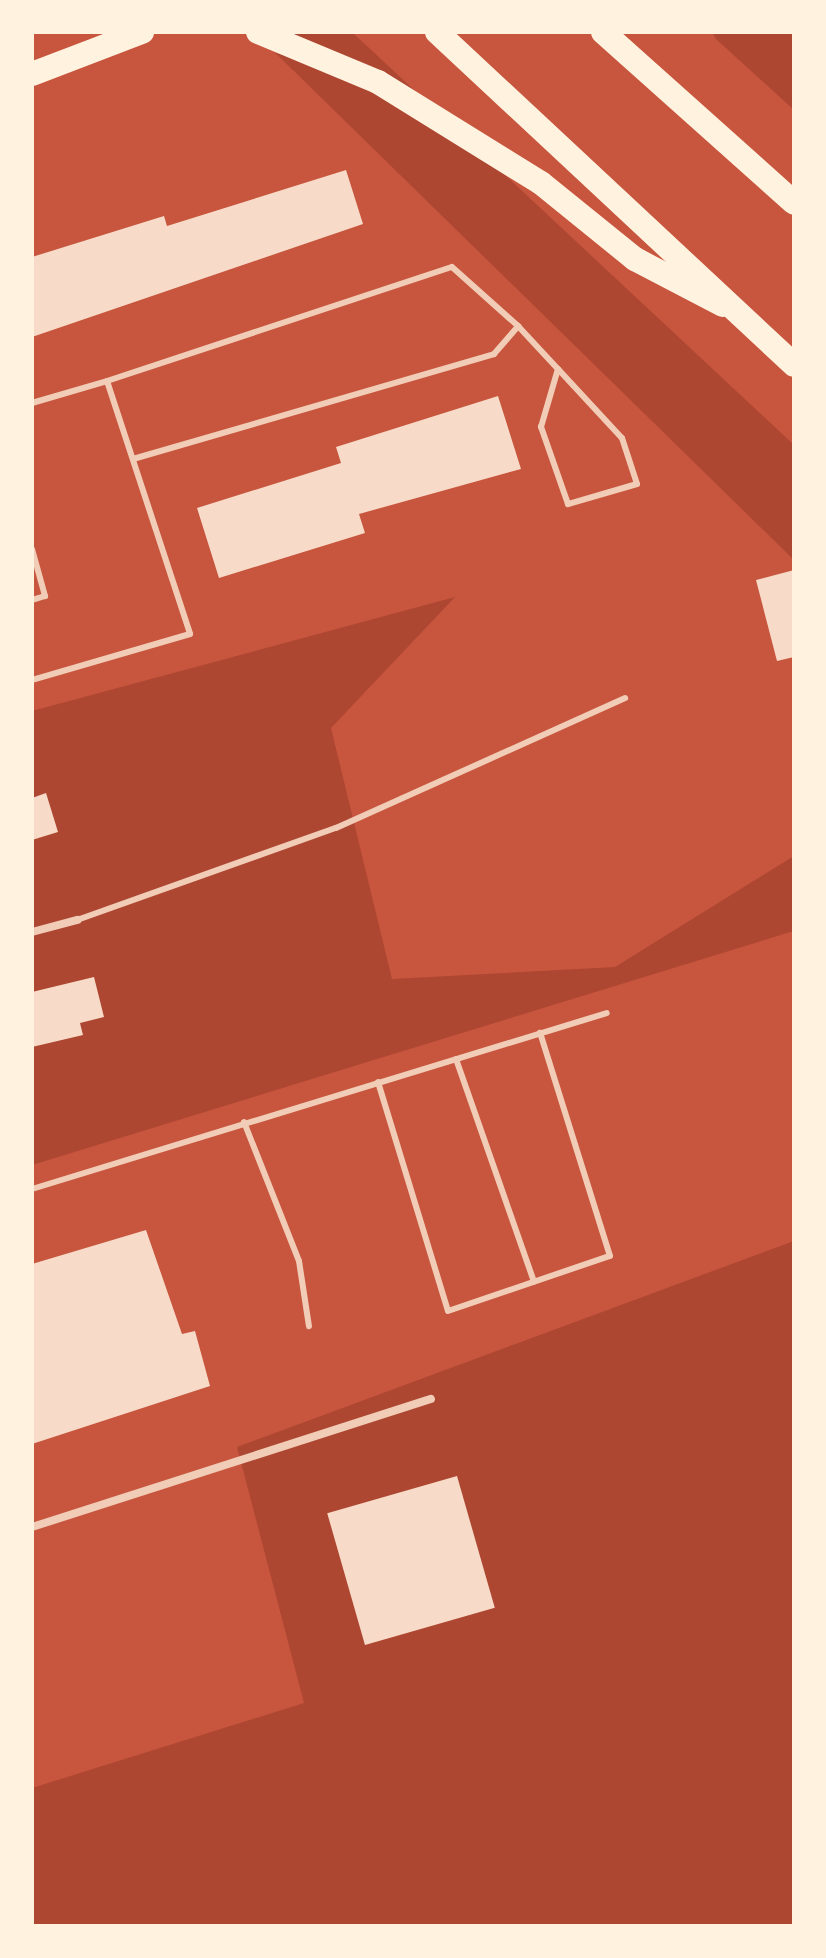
<!DOCTYPE html>
<html>
<head>
<meta charset="utf-8">
<style>
  body { margin:0 }
  #map { position:relative; width:826px; height:1958px; overflow:hidden; background:#c8553d; font-family:"Noto Serif",serif }
  div>[style] { position:absolute }
  .green>* { inset:0; background:#ae4732 }
  .building>* { inset:0; background:#f7dbc8; transform-origin:0 0 }
  .service>* { height:6px; margin:-3px; padding:0 3px; transform-origin:3px; border-radius:3px; background:#f1ccb7 }
  .minor>* { height:8px; margin:-4px; padding:0 4px; transform-origin:4px; border-radius:4px; background:#f1ccb7 }
  .motorway>* { height:24px; margin:-12px; padding:0 12px; transform-origin:12px; border-radius:12px; background:#fff3e0 }
  span { translate:-50% -50%; white-space:nowrap; text-align:center; line-height:1.15; -webkit-text-stroke:8px #fff3e0; paint-order:stroke }
  .frame { position:absolute; inset:0; border:34px solid #fff3e0; pointer-events:none }
</style>
</head>
<body>
<div id="map">
  <div class="green">
    <div style="clip-path:polygon(254px 32px,352px 32px,794px 445px,794px 560px)"></div>
    <div style="clip-path:polygon(712px 32px,794px 32px,794px 110px,716px 39px)"></div>
    <div style="clip-path:polygon(455px 597px,331px 728px,392px 979px,615px 967px,794px 856px,794px 931px,32px 1165px,32px 711px)"></div>
    <div style="clip-path:polygon(794px 1241px,794px 1926px,32px 1926px,32px 1788px,304px 1703px,237px 1447px)"></div>
  </div>
  <div class="building">
    <div style="clip-path:polygon(346px 170px,363px 224px,32px 337px,32px 257px,164px 216px,167px 226px)"></div>
    <div style="clip-path:polygon(498px 396px,521px 469px,359px 514px,365px 533px,219px 578px,197px 508px,341px 463px,336px 447px)"></div>
    <div style="clip-path:polygon(794px 570px,794px 657px,777px 661px,756px 580px)"></div>
    <div style="clip-path:polygon(46px 793px,58px 832px,32px 840px,32px 798px)"></div>
    <div style="clip-path:polygon(94px 977px,104px 1017px,80px 1023px,83px 1035px,32px 1047px,32px 992px)"></div>
    <div style="clip-path:polygon(146px 1230px,182px 1334px,195px 1331px,210px 1386px,32px 1444px,32px 1264px)"></div>
    <div style="left:457px;top:1476px;width:137px;height:135px;rotate:74deg"></div>
  </div>
  <div class="service">
    <div style="left:107px;top:381px;width:363px;rotate:-18.3deg"></div>
    <div style="left:452px;top:267px;width:89px;rotate:41.8deg"></div>
    <div style="left:32px;top:403px;width:78px;rotate:-16.3deg"></div>
    <div style="left:107px;top:381px;width:266px;rotate:71.8deg"></div>
    <div style="left:190px;top:634px;width:165px;rotate:163.8deg"></div>
    <div style="left:133px;top:459px;width:376px;rotate:-16.2deg"></div>
    <div style="left:494px;top:354px;width:37px;rotate:-49deg"></div>
    <div style="left:518px;top:326px;width:59px;rotate:47.1deg"></div>
    <div style="left:558px;top:369px;width:94px;rotate:47.2deg"></div>
    <div style="left:622px;top:438px;width:48px;rotate:71.9deg"></div>
    <div style="left:637px;top:484px;width:72px;rotate:163.8deg"></div>
    <div style="left:568px;top:504px;width:82px;rotate:-109.3deg"></div>
    <div style="left:541px;top:427px;width:60px;rotate:-73.7deg"></div>
    <div style="left:32px;top:549px;width:49px;rotate:74.5deg"></div>
    <div style="left:45px;top:596px;width:14px;rotate:163deg"></div>
    <div style="left:77px;top:920px;width:275px;rotate:-19.6deg"></div>
    <div style="left:336px;top:828px;width:317px;rotate:-24.2deg"></div>
    <div style="left:456px;top:1059px;width:236px;rotate:70.7deg"></div>
    <div style="left:378px;top:1082px;width:239px;rotate:73deg"></div>
    <div style="left:448px;top:1311px;width:171px;rotate:-18.8deg"></div>
    <div style="left:610px;top:1256px;width:234px;rotate:-107.4deg"></div>
    <div style="left:244px;top:1122px;width:149px;rotate:68.4deg"></div>
    <div style="left:299px;top:1261px;width:66px;rotate:81.3deg"></div>
    <div style="left:32px;top:1189px;width:601px;rotate:-17.02deg"></div>
  </div>
  <div class="minor">
    <div style="left:32px;top:932px;width:47px;rotate:-14.9deg"></div>
    <div style="left:32px;top:1527px;width:419px;rotate:-17.8deg"></div>
  </div>
  <div class="motorway">
    <div style="left:258px;top:32px;width:130px;rotate:22.6deg"></div>
    <div style="left:378px;top:82px;width:192px;rotate:31.8deg"></div>
    <div style="left:541px;top:183px;width:121px;rotate:39deg"></div>
    <div style="left:635px;top:259px;width:99px;rotate:27.6deg"></div>
    <div style="left:437px;top:32px;width:488px;rotate:43deg"></div>
    <div style="left:603px;top:32px;width:256px;rotate:41.8deg"></div>
    <div style="left:32px;top:74px;width:118px;rotate:-20.9deg"></div>
  </div>
  <div class="frame"></div>
</div>
</body>
</html>
